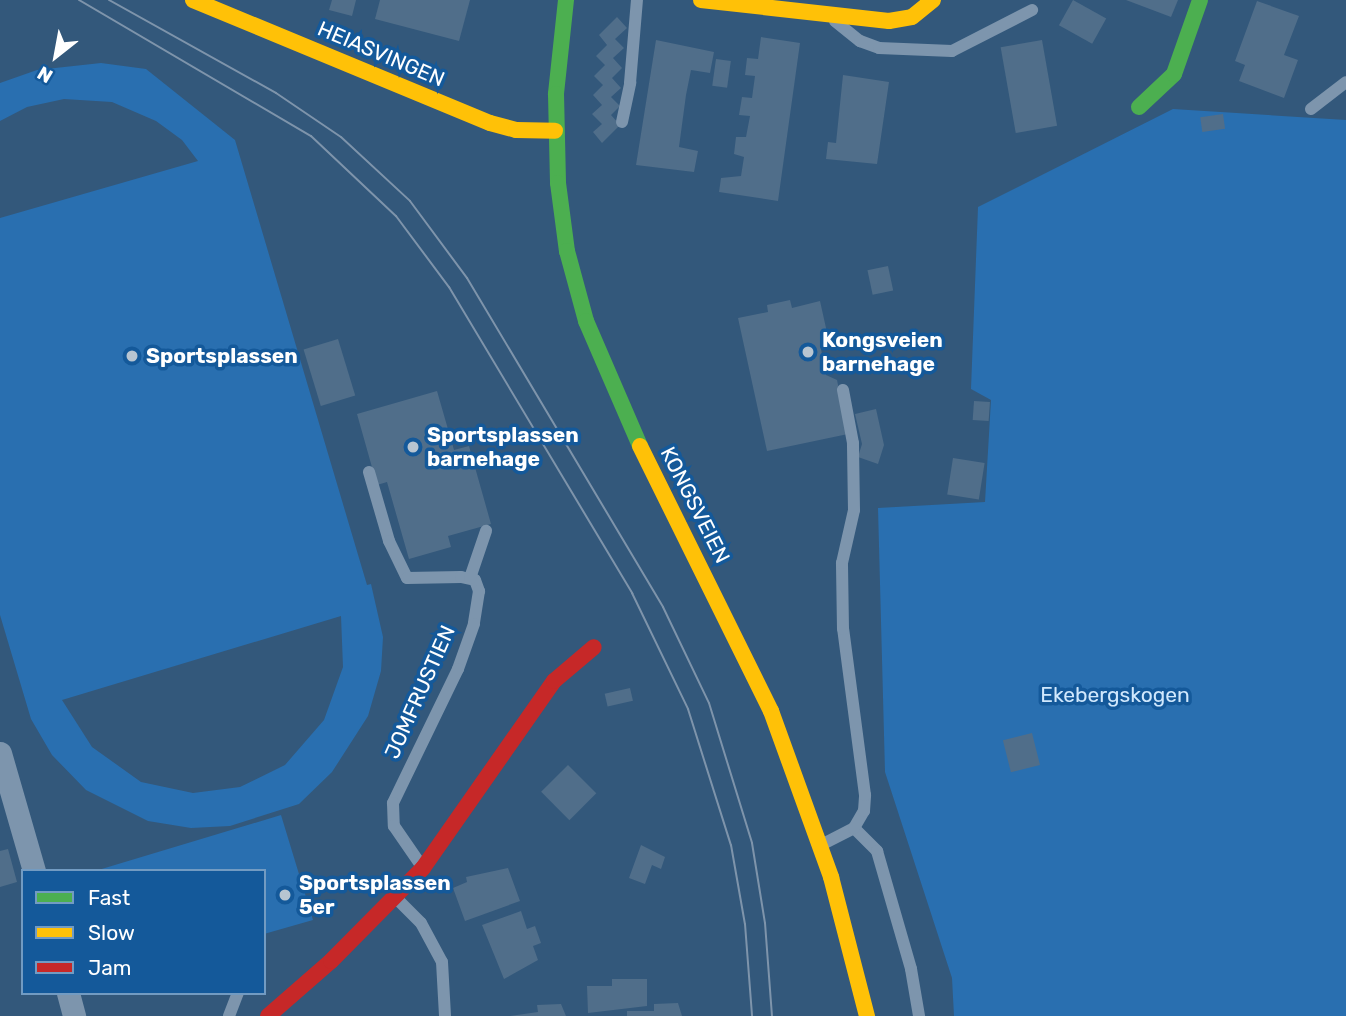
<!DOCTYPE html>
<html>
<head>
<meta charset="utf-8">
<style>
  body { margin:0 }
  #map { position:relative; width:1346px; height:1016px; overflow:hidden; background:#33587b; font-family:Rubik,sans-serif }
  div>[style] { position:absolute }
  .green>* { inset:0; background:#296fb0 }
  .building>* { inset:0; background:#506e8a; transform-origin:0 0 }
  .lane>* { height:12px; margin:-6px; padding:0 6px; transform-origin:6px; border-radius:6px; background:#7d95ad }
  .street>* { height:23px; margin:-11.5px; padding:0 11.5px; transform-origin:11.5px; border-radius:11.5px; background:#7d95ad }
  .fast>* { height:16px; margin:-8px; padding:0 8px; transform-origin:8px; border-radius:8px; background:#4caf50 }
  .slow>* { height:16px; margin:-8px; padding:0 8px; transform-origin:8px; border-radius:8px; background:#ffc107 }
  .jam>* { height:16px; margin:-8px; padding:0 8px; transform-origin:8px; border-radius:8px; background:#c62828 }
  .tram>* { height:2px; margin:-1px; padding:0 1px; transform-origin:1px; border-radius:1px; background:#7e94ab }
  .dots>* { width:19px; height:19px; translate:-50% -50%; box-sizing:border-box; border:4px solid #14599a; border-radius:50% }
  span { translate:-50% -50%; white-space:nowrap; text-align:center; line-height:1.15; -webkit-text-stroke:7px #14599a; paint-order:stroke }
  .street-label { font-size:21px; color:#fff }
  .poi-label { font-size:21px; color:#fff; font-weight:700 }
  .left { translate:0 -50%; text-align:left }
  .park-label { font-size:21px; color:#d0e8fd }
  .legend { position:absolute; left:21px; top:869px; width:245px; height:126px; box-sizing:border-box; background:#14599a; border:2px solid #729bc2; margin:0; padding:9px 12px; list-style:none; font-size:21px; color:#fff }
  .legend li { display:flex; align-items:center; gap:14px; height:35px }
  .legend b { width:35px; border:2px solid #729bc2 }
  .north { position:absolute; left:21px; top:21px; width:70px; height:70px; -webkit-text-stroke:5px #14599a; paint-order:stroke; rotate:211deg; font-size:19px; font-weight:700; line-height:28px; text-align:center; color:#fff }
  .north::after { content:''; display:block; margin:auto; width:24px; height:32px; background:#fff; clip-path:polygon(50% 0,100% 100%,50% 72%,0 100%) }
</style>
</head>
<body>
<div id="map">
  <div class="green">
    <div style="clip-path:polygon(evenodd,101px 63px,146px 69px,235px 140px,367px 585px,371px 584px,383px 637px,381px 671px,368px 716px,332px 772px,299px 804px,230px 826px,191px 828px,148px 821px,86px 790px,52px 755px,31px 719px,0 615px,0 218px,198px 161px,182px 140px,156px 121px,112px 102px,64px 99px,27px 107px,0 121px,0 83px,37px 70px,101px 63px,341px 616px,343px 667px,324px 720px,285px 765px,240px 787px,193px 793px,141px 782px,92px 747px,62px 700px,341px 616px)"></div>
    <div style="clip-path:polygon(1173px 109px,1346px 120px,1346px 1016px,954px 1016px,952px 978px,885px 772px,878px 508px,985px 502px,991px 400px,971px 389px,978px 207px)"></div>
    <div style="clip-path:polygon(281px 815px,313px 920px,264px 934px,264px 871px,95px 871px)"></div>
  </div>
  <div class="building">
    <div style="clip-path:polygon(332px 0,356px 0,352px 16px,329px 10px)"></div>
    <div style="clip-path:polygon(380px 0,470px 0,459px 41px,375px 19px)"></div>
    <div style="left:1073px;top:0;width:38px;height:29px;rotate:29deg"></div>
    <div style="clip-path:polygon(1126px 0,1178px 0,1171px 17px)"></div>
    <div style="clip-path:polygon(1257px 1px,1299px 16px,1284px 55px,1298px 60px,1284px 98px,1239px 81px,1245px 65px,1235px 61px)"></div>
    <div style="clip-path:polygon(617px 17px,627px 28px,615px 39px,624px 48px,613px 58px,622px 68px,612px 78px,621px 88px,611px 97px,620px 106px,611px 115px,620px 125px,602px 143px,593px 132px,602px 124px,592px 114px,602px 105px,593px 95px,603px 85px,594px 76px,605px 65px,596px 56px,607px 45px,599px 35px)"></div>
    <div style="clip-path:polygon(761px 37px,800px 43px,778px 201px,719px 192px,721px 178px,741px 176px,744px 157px,734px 154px,736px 137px,746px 137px,750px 116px,739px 115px,742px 97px,752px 98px,755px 76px,745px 75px,747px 58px,758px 59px)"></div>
    <div style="clip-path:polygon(656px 40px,714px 52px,710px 73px,691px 70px,686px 95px,679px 147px,698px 151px,694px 172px,636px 165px)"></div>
    <div style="left:1042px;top:40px;width:87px;height:42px;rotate:80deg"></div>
    <div style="left:716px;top:59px;width:15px;height:27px;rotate:8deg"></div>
    <div style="clip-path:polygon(843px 75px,889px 82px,877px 164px,826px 159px,828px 142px,836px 143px)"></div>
    <div style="left:1223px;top:114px;width:15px;height:23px;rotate:82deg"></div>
    <div style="left:888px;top:266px;width:25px;height:21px;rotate:78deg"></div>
    <div style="clip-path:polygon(790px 300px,792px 308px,820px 301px,830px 346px,821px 349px,826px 375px,837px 380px,848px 434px,767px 451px,738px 318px,768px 312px,767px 305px)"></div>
    <div style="left:338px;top:339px;width:59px;height:36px;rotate:73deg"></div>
    <div style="clip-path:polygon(437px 391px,454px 450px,469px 446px,491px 524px,448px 536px,451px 547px,409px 559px,387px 482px,377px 485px,357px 414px)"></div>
    <div style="left:974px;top:401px;width:16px;height:19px;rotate:4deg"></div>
    <div style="clip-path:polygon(876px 409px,884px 445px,878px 464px,858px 457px,862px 444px,855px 414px)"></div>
    <div style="left:953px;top:458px;width:32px;height:37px;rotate:9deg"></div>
    <div style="left:630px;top:688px;width:13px;height:26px;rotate:77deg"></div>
    <div style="left:1032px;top:733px;width:33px;height:30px;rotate:76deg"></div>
    <div style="left:568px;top:765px;width:40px;height:38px;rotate:45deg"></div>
    <div style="clip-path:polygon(641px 845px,665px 857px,661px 869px,652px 865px,645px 884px,629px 878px)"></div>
    <div style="clip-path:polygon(8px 849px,17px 882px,0 887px,0 851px)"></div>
    <div style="clip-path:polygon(508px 868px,520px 901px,465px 921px,453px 888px,467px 882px,466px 877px)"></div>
    <div style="clip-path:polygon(521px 911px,527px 929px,535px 926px,541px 943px,533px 946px,538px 960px,504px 979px,482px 925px)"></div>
    <div style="clip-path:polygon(612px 979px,647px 979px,647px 1006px,588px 1013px,587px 986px,612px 986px)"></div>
    <div style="clip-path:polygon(678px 1003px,682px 1016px,627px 1016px,627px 1011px,654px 1011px,654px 1004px)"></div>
    <div style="clip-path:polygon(561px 1004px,566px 1016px,510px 1016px,538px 1012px,537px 1005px)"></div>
  </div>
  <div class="lane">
    <div style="left:835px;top:21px;width:32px;rotate:39deg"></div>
    <div style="left:860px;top:41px;width:20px;rotate:20deg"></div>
    <div style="left:879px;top:48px;width:73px;rotate:2.4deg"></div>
    <div style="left:952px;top:51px;width:90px;rotate:-27.1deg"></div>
    <div style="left:1311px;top:109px;width:44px;rotate:-37.6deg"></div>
    <div style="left:622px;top:122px;width:40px;rotate:-78deg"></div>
    <div style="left:630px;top:83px;width:83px;rotate:-85.2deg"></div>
    <div style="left:369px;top:472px;width:72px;rotate:73.8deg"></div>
    <div style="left:389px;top:541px;width:41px;rotate:64.1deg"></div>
    <div style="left:407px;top:578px;width:54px;rotate:-1.1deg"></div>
    <div style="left:461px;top:577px;width:14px;rotate:12deg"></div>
    <div style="left:475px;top:580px;width:12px;rotate:70deg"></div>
    <div style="left:479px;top:591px;width:33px;rotate:99deg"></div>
    <div style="left:474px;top:624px;width:48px;rotate:109.6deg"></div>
    <div style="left:458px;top:669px;width:149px;rotate:115.9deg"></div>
    <div style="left:393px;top:803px;width:23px;rotate:88deg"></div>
    <div style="left:394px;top:826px;width:51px;rotate:55.4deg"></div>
    <div style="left:470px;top:578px;width:50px;rotate:-71.2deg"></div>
    <div style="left:854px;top:828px;width:33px;rotate:45deg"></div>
    <div style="left:877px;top:851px;width:123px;rotate:73.9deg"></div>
    <div style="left:911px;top:969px;width:48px;rotate:80.3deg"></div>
    <div style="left:821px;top:845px;width:37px;rotate:-27deg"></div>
    <div style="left:854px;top:828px;width:20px;rotate:-60deg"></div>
    <div style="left:864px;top:811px;width:16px;rotate:-86deg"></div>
    <div style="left:865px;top:795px;width:167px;rotate:-97.5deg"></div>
    <div style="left:843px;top:629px;width:66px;rotate:-90.9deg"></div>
    <div style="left:842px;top:563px;width:54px;rotate:-77.2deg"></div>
    <div style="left:854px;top:510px;width:67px;rotate:-90.9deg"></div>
    <div style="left:853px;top:443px;width:54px;rotate:-100.7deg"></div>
    <div style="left:396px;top:898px;width:35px;rotate:45deg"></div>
    <div style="left:421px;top:923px;width:44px;rotate:61.7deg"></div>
    <div style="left:442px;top:962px;width:54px;rotate:86.8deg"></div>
    <div style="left:229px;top:1016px;width:25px;rotate:-69deg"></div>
  </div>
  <div class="street">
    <div style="left:0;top:753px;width:123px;rotate:73.9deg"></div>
    <div style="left:68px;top:993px;width:24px;rotate:75deg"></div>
  </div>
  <div class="fast">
    <div style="left:566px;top:0;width:95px;rotate:96.1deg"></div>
    <div style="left:556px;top:94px;width:89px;rotate:88.7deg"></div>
    <div style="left:558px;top:183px;width:69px;rotate:82.5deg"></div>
    <div style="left:567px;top:251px;width:73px;rotate:74.8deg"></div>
    <div style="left:586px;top:321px;width:136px;rotate:66.6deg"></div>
    <div style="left:1139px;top:107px;width:48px;rotate:-43.3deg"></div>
    <div style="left:1174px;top:74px;width:78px;rotate:-70.6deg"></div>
  </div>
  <div class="slow">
    <div style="left:193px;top:0;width:321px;rotate:22.5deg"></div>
    <div style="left:490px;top:123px;width:27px;rotate:15deg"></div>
    <div style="left:516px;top:130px;width:39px;rotate:1deg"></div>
    <div style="left:701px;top:0;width:189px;rotate:6.4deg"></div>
    <div style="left:889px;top:21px;width:23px;rotate:-10deg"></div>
    <div style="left:912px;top:17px;width:27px;rotate:-39deg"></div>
    <div style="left:640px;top:446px;width:296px;rotate:63.7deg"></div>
    <div style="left:771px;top:711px;width:177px;rotate:70.1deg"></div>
    <div style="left:831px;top:877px;width:144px;rotate:75.5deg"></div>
  </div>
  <div class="jam">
    <div style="left:268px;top:1016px;width:84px;rotate:-41.1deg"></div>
    <div style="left:331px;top:961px;width:131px;rotate:-45.3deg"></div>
    <div style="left:423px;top:868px;width:228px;rotate:-55deg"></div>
    <div style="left:554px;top:681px;width:52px;rotate:-40.4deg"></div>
  </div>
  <div class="tram">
    <div style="left:79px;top:0;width:269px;rotate:30.4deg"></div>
    <div style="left:311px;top:136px;width:117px;rotate:43.3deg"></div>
    <div style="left:396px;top:216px;width:89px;rotate:53.3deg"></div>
    <div style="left:449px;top:287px;width:357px;rotate:59.1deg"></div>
    <div style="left:632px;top:593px;width:129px;rotate:64.2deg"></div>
    <div style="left:688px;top:709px;width:143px;rotate:72.5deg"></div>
    <div style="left:731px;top:845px;width:80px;rotate:80deg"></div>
    <div style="left:745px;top:924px;width:92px;rotate:85.6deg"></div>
    <div style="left:109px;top:0;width:191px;rotate:29.1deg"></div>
    <div style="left:276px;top:93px;width:78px;rotate:34.1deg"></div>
    <div style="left:341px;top:137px;width:94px;rotate:42.8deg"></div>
    <div style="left:410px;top:201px;width:96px;rotate:53.5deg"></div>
    <div style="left:467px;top:278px;width:383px;rotate:59.2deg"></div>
    <div style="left:663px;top:607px;width:106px;rotate:64.4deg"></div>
    <div style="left:709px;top:703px;width:146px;rotate:72.9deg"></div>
    <div style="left:752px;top:843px;width:81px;rotate:80.8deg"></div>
    <div style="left:765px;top:923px;width:93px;rotate:85.7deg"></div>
  </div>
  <div class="dots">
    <div style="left:808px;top:352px;background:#b8c5d1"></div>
    <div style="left:132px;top:356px;background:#b8c5d1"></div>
    <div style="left:413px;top:447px;background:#b8c5d1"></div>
    <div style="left:285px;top:895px;background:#b8c5d1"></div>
  </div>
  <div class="street-label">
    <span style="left:381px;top:54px;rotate:23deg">HEIASVINGEN</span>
    <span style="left:695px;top:505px;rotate:63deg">KONGSVEIEN</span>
    <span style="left:420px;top:692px;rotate:-66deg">JOMFRUSTIEN</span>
  </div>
  <div class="poi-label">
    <span class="left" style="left:822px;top:352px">Kongsveien<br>barnehage</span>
    <span class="left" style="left:146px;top:356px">Sportsplassen</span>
    <span class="left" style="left:427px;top:447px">Sportsplassen<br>barnehage</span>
    <span class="left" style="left:299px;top:895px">Sportsplassen<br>5er</span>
  </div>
  <div class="park-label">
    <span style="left:1115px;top:695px">Ekebergskogen</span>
  </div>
  <ul class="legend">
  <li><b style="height:9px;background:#4caf50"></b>Fast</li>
  <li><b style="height:9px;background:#ffc107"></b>Slow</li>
  <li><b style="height:9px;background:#c62828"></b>Jam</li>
  </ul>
  <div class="north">N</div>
</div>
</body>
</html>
